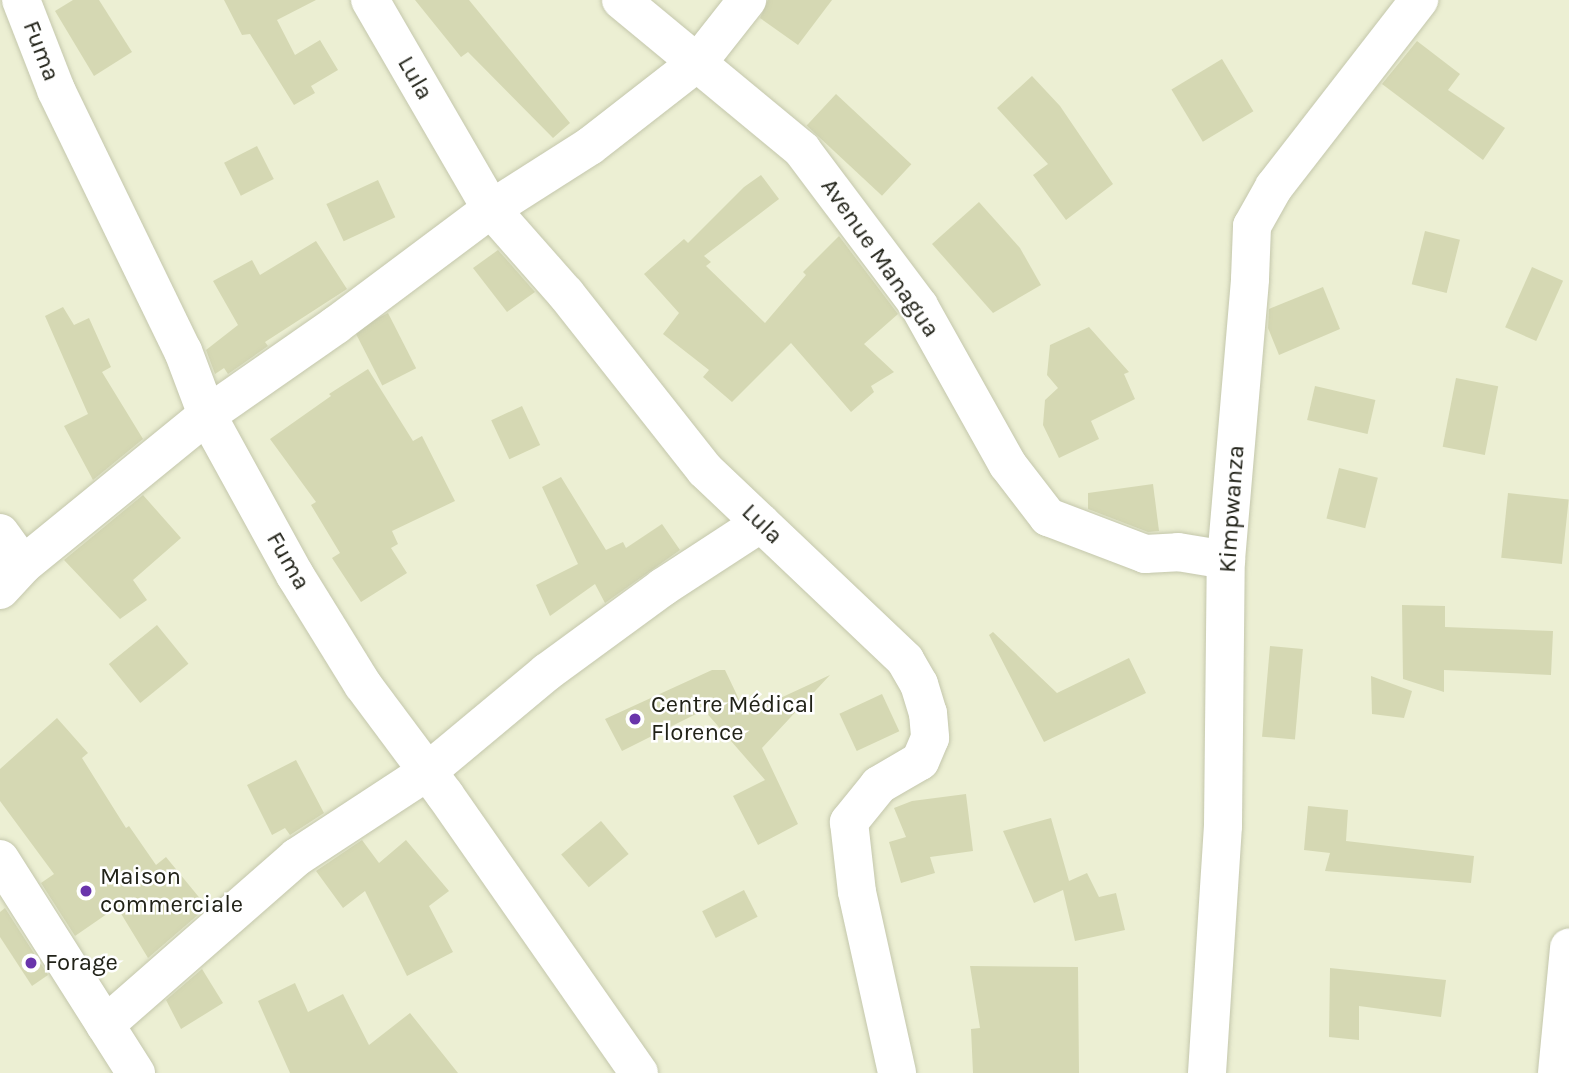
<!DOCTYPE html>
<html>
<head>
<meta charset="utf-8">
<style>
  body { margin:0 }
  #map { position:relative; width:1569px; height:1073px; overflow:hidden; background:#ecefd3; font-family:Karla,sans-serif }
  div>[style] { position:absolute }
  .building>* { inset:0; background:#d5d8b3; transform-origin:0 0 }
  .roads { filter:drop-shadow(0 0 2px #c4c7ac) drop-shadow(0 0 2px #c4c7ac) }
  .minor>* { height:38px; margin:-19px; padding:0 19px; transform-origin:19px; border-radius:19px; background:#fff }
  .dots>* { width:19px; height:19px; translate:-50% -50%; box-sizing:border-box; border:4px solid #fff; border-radius:50% }
  span { translate:-50% -50%; white-space:nowrap; text-align:center; line-height:1.15; -webkit-text-stroke:5px #fff; paint-order:stroke }
  .street-label { font-size:24px; color:#212218 }
  .poi-label { font-size:24px; color:#212218 }
  .left { translate:0 -50%; text-align:left }
</style>
</head>
<body>
<div id="map">
  <div class="building">
    <div style="clip-path:polygon(73px 0,99px 0,132px 52px,94px 76px,55px 11px)"></div>
    <div style="clip-path:polygon(224px 0,316px 0,277px 20px,295px 55px,320px 40px,338px 70px,311px 86px,315px 93px,294px 105px,250px 34px,242px 35px)"></div>
    <div style="clip-path:polygon(415px 0,469px 0,570px 123px,553px 138px,468px 52px,461px 57px)"></div>
    <div style="clip-path:polygon(768px 0,832px 0,798px 45px,760px 18px)"></div>
    <div style="clip-path:polygon(1417px 41px,1460px 74px,1448px 90px,1505px 128px,1483px 160px,1382px 84px)"></div>
    <div style="left:1222px;top:59px;width:61px;height:59px;rotate:59deg"></div>
    <div style="clip-path:polygon(1032px 76px,1060px 106px,1113px 184px,1066px 220px,1033px 175px,1048px 164px,997px 108px)"></div>
    <div style="left:836px;top:94px;width:103px;height:43px;rotate:43deg"></div>
    <div style="left:257px;top:146px;width:37px;height:37px;rotate:63deg"></div>
    <div style="clip-path:polygon(761px 175px,779px 199px,704px 256px,711px 262px,706px 266px,765px 323px,806px 275px,803px 272px,839px 236px,898px 314px,864px 344px,894px 372px,871px 386px,874px 392px,851px 412px,791px 343px,732px 402px,703px 377px,709px 370px,663px 334px,679px 313px,644px 274px,684px 239px,688px 243px,744px 187px)"></div>
    <div style="left:378px;top:180px;width:41px;height:57px;rotate:65deg"></div>
    <div style="clip-path:polygon(979px 202px,1020px 248px,1041px 285px,993px 313px,932px 244px)"></div>
    <div style="left:1425px;top:231px;width:36px;height:55px;rotate:14deg"></div>
    <div style="clip-path:polygon(316px 241px,347px 289px,265px 342px,268px 346px,228px 374px,224px 368px,215px 374px,206px 350px,238px 325px,213px 281px,252px 260px,260px 275px)"></div>
    <div style="clip-path:polygon(498px 250px,535px 292px,507px 312px,473px 268px)"></div>
    <div style="left:1532px;top:267px;width:34px;height:66px;rotate:24deg"></div>
    <div style="clip-path:polygon(1323px 287px,1340px 329px,1279px 355px,1268px 328px,1269px 309px)"></div>
    <div style="clip-path:polygon(63px 307px,74px 325px,89px 318px,111px 367px,102px 372px,143px 439px,93px 480px,64px 426px,88px 414px,45px 316px)"></div>
    <div style="left:388px;top:313px;width:62px;height:38px;rotate:63deg"></div>
    <div style="clip-path:polygon(1089px 327px,1129px 372px,1124px 374px,1135px 399px,1091px 421px,1099px 439px,1059px 458px,1043px 425px,1045px 400px,1058px 388px,1047px 375px,1050px 345px)"></div>
    <div style="clip-path:polygon(368px 369px,413px 441px,422px 436px,455px 501px,392px 531px,398px 544px,391px 548px,407px 573px,361px 602px,332px 558px,340px 553px,311px 505px,316px 502px,270px 439px,331px 396px,329px 394px)"></div>
    <div style="left:1456px;top:378px;width:43px;height:70px;rotate:11deg"></div>
    <div style="left:1315px;top:386px;width:62px;height:35px;rotate:13deg"></div>
    <div style="left:522px;top:406px;width:43px;height:34px;rotate:65deg"></div>
    <div style="left:1339px;top:468px;width:40px;height:52px;rotate:14deg"></div>
    <div style="clip-path:polygon(561px 477px,606px 550px,623px 542px,626px 548px,662px 524px,680px 550px,605px 603px,595px 584px,550px 616px,536px 585px,578px 564px,542px 487px)"></div>
    <div style="clip-path:polygon(1153px 484px,1159px 531px,1148px 532px,1088px 509px,1088px 493px)"></div>
    <div style="left:1508px;top:493px;width:61px;height:65px;rotate:6deg"></div>
    <div style="clip-path:polygon(143px 495px,181px 538px,133px 580px,147px 600px,120px 619px,64px 560px)"></div>
    <div style="clip-path:polygon(1402px 605px,1445px 606px,1445px 627px,1553px 631px,1551px 675px,1444px 670px,1444px 692px,1403px 679px)"></div>
    <div style="left:157px;top:625px;width:50px;height:62px;rotate:51deg"></div>
    <div style="clip-path:polygon(993px 632px,1057px 693px,1129px 658px,1146px 693px,1044px 742px,989px 635px)"></div>
    <div style="left:1270px;top:646px;width:33px;height:91px;rotate:5deg"></div>
    <div style="clip-path:polygon(712px 670px,725px 670px,746px 714px,830px 675px,762px 748px,798px 824px,758px 845px,733px 796px,765px 780px,704px 710px,622px 751px,605px 719px)"></div>
    <div style="clip-path:polygon(1371px 676px,1412px 691px,1404px 718px,1372px 714px)"></div>
    <div style="left:882px;top:694px;width:41px;height:47px;rotate:65deg"></div>
    <div style="clip-path:polygon(57px 718px,88px 753px,82px 758px,126px 828px,129px 826px,156px 865px,166px 857px,207px 907px,148px 958px,117px 907px,75px 936px,41px 883px,54px 874px,0 801px,0 769px)"></div>
    <div style="clip-path:polygon(296px 760px,324px 813px,290px 835px,285px 828px,272px 835px,247px 785px)"></div>
    <div style="clip-path:polygon(966px 794px,973px 851px,930px 857px,935px 873px,901px 883px,889px 842px,906px 837px,894px 808px,912px 801px)"></div>
    <div style="clip-path:polygon(1308px 806px,1348px 810px,1346px 841px,1474px 856px,1471px 883px,1325px 871px,1330px 853px,1304px 850px)"></div>
    <div style="clip-path:polygon(1051px 818px,1069px 881px,1087px 873px,1099px 897px,1116px 893px,1125px 930px,1075px 941px,1063px 890px,1034px 903px,1003px 831px)"></div>
    <div style="left:601px;top:821px;width:43px;height:52px;rotate:50deg"></div>
    <div style="clip-path:polygon(362px 840px,379px 863px,406px 840px,449px 891px,429px 906px,453px 952px,407px 976px,365px 891px,343px 908px,316px 871px)"></div>
    <div style="left:744px;top:890px;width:30px;height:47px;rotate:63deg"></div>
    <div style="clip-path:polygon(5px 908px,48px 975px,32px 986px,0 937px,0 912px)"></div>
    <div style="clip-path:polygon(970px 966px,1078px 967px,1079px 1073px,973px 1073px,971px 1029px,980px 1028px)"></div>
    <div style="clip-path:polygon(1330px 968px,1446px 980px,1441px 1017px,1359px 1006px,1359px 1040px,1329px 1037px)"></div>
    <div style="clip-path:polygon(202px 969px,223px 1003px,181px 1029px,166px 1000px)"></div>
    <div style="clip-path:polygon(295px 983px,308px 1012px,343px 994px,369px 1045px,410px 1013px,458px 1073px,290px 1073px,258px 1001px)"></div>
  </div>
  <div class="roads">
    <div class="minor">
      <div style="left:21px;top:0;width:97px;rotate:68.7deg"></div>
      <div style="left:56px;top:90px;width:290px;rotate:64.1deg"></div>
      <div style="left:183px;top:351px;width:68px;rotate:69.4deg"></div>
      <div style="left:207px;top:415px;width:183px;rotate:61.2deg"></div>
      <div style="left:295px;top:575px;width:129px;rotate:58.3deg"></div>
      <div style="left:363px;top:685px;width:137px;rotate:53.3deg"></div>
      <div style="left:445px;top:795px;width:339px;rotate:55.1deg"></div>
      <div style="left:370px;top:0;width:241px;rotate:59.9deg"></div>
      <div style="left:491px;top:209px;width:113px;rotate:48.6deg"></div>
      <div style="left:566px;top:294px;width:224px;rotate:51.7deg"></div>
      <div style="left:705px;top:470px;width:276px;rotate:43.5deg"></div>
      <div style="left:905px;top:660px;width:28px;rotate:60deg"></div>
      <div style="left:919px;top:684px;width:30px;rotate:73deg"></div>
      <div style="left:928px;top:713px;width:25px;rotate:85deg"></div>
      <div style="left:930px;top:738px;width:25px;rotate:113deg"></div>
      <div style="left:920px;top:761px;width:48px;rotate:149.7deg"></div>
      <div style="left:879px;top:785px;width:48px;rotate:129deg"></div>
      <div style="left:849px;top:822px;width:70px;rotate:83.5deg"></div>
      <div style="left:857px;top:892px;width:185px;rotate:77.5deg"></div>
      <div style="left:621px;top:0;width:235px;rotate:39.6deg"></div>
      <div style="left:802px;top:150px;width:195px;rotate:53.1deg"></div>
      <div style="left:919px;top:306px;width:182px;rotate:60.8deg"></div>
      <div style="left:1008px;top:465px;width:66px;rotate:52.4deg"></div>
      <div style="left:1048px;top:517px;width:104px;rotate:20.9deg"></div>
      <div style="left:1145px;top:554px;width:33px;rotate:-3deg"></div>
      <div style="left:1178px;top:552px;width:49px;rotate:9.5deg"></div>
      <div style="left:0;top:533px;width:39px;rotate:54deg"></div>
      <div style="left:0;top:590px;width:34px;rotate:-47deg"></div>
      <div style="left:23px;top:565px;width:237px;rotate:-39.2deg"></div>
      <div style="left:207px;top:415px;width:157px;rotate:-34.9deg"></div>
      <div style="left:336px;top:325px;width:194px;rotate:-36.8deg"></div>
      <div style="left:491px;top:209px;width:117px;rotate:-32.5deg"></div>
      <div style="left:590px;top:146px;width:138px;rotate:-37.9deg"></div>
      <div style="left:699px;top:61px;width:78px;rotate:-51.8deg"></div>
      <div style="left:0;top:859px;width:254px;rotate:57.6deg"></div>
      <div style="left:105px;top:1025px;width:255px;rotate:-41.2deg"></div>
      <div style="left:297px;top:857px;width:155px;rotate:-33.2deg"></div>
      <div style="left:427px;top:772px;width:156px;rotate:-39.8deg"></div>
      <div style="left:547px;top:672px;width:144px;rotate:-36.2deg"></div>
      <div style="left:663px;top:587px;width:117px;rotate:-33.1deg"></div>
      <div style="left:1207px;top:1073px;width:248px;rotate:-86.3deg"></div>
      <div style="left:1223px;top:826px;width:266px;rotate:-89.4deg"></div>
      <div style="left:1226px;top:560px;width:282px;rotate:-85.1deg"></div>
      <div style="left:1250px;top:279px;width:53px;rotate:-87.8deg"></div>
      <div style="left:1252px;top:226px;width:45px;rotate:-60.6deg"></div>
      <div style="left:1274px;top:187px;width:237px;rotate:-52.2deg"></div>
      <div style="left:1557px;top:1073px;width:126px;rotate:-84.5deg"></div>
    </div>
  </div>
  <div class="dots">
    <div style="left:635px;top:719px;background:#6934ab"></div>
    <div style="left:86px;top:891px;background:#6934ab"></div>
    <div style="left:31px;top:963px;background:#6934ab"></div>
  </div>
  <div class="street-label">
    <span style="left:41px;top:51px;rotate:69deg">Fuma</span>
    <span style="left:415px;top:78px;rotate:60deg">Lula</span>
    <span style="left:880px;top:258px;rotate:55deg">Avenue Managua</span>
    <span style="left:1232px;top:509px;rotate:-86deg">Kimpwanza</span>
    <span style="left:762px;top:524px;rotate:44deg">Lula</span>
    <span style="left:288px;top:561px;rotate:60deg">Fuma</span>
  </div>
  <div class="poi-label">
    <span class="left" style="left:651px;top:719px">Centre Médical<br>Florence</span>
    <span class="left" style="left:100px;top:891px">Maison<br>commerciale</span>
    <span class="left" style="left:45px;top:963px">Forage</span>
  </div>
</div>
</body>
</html>
